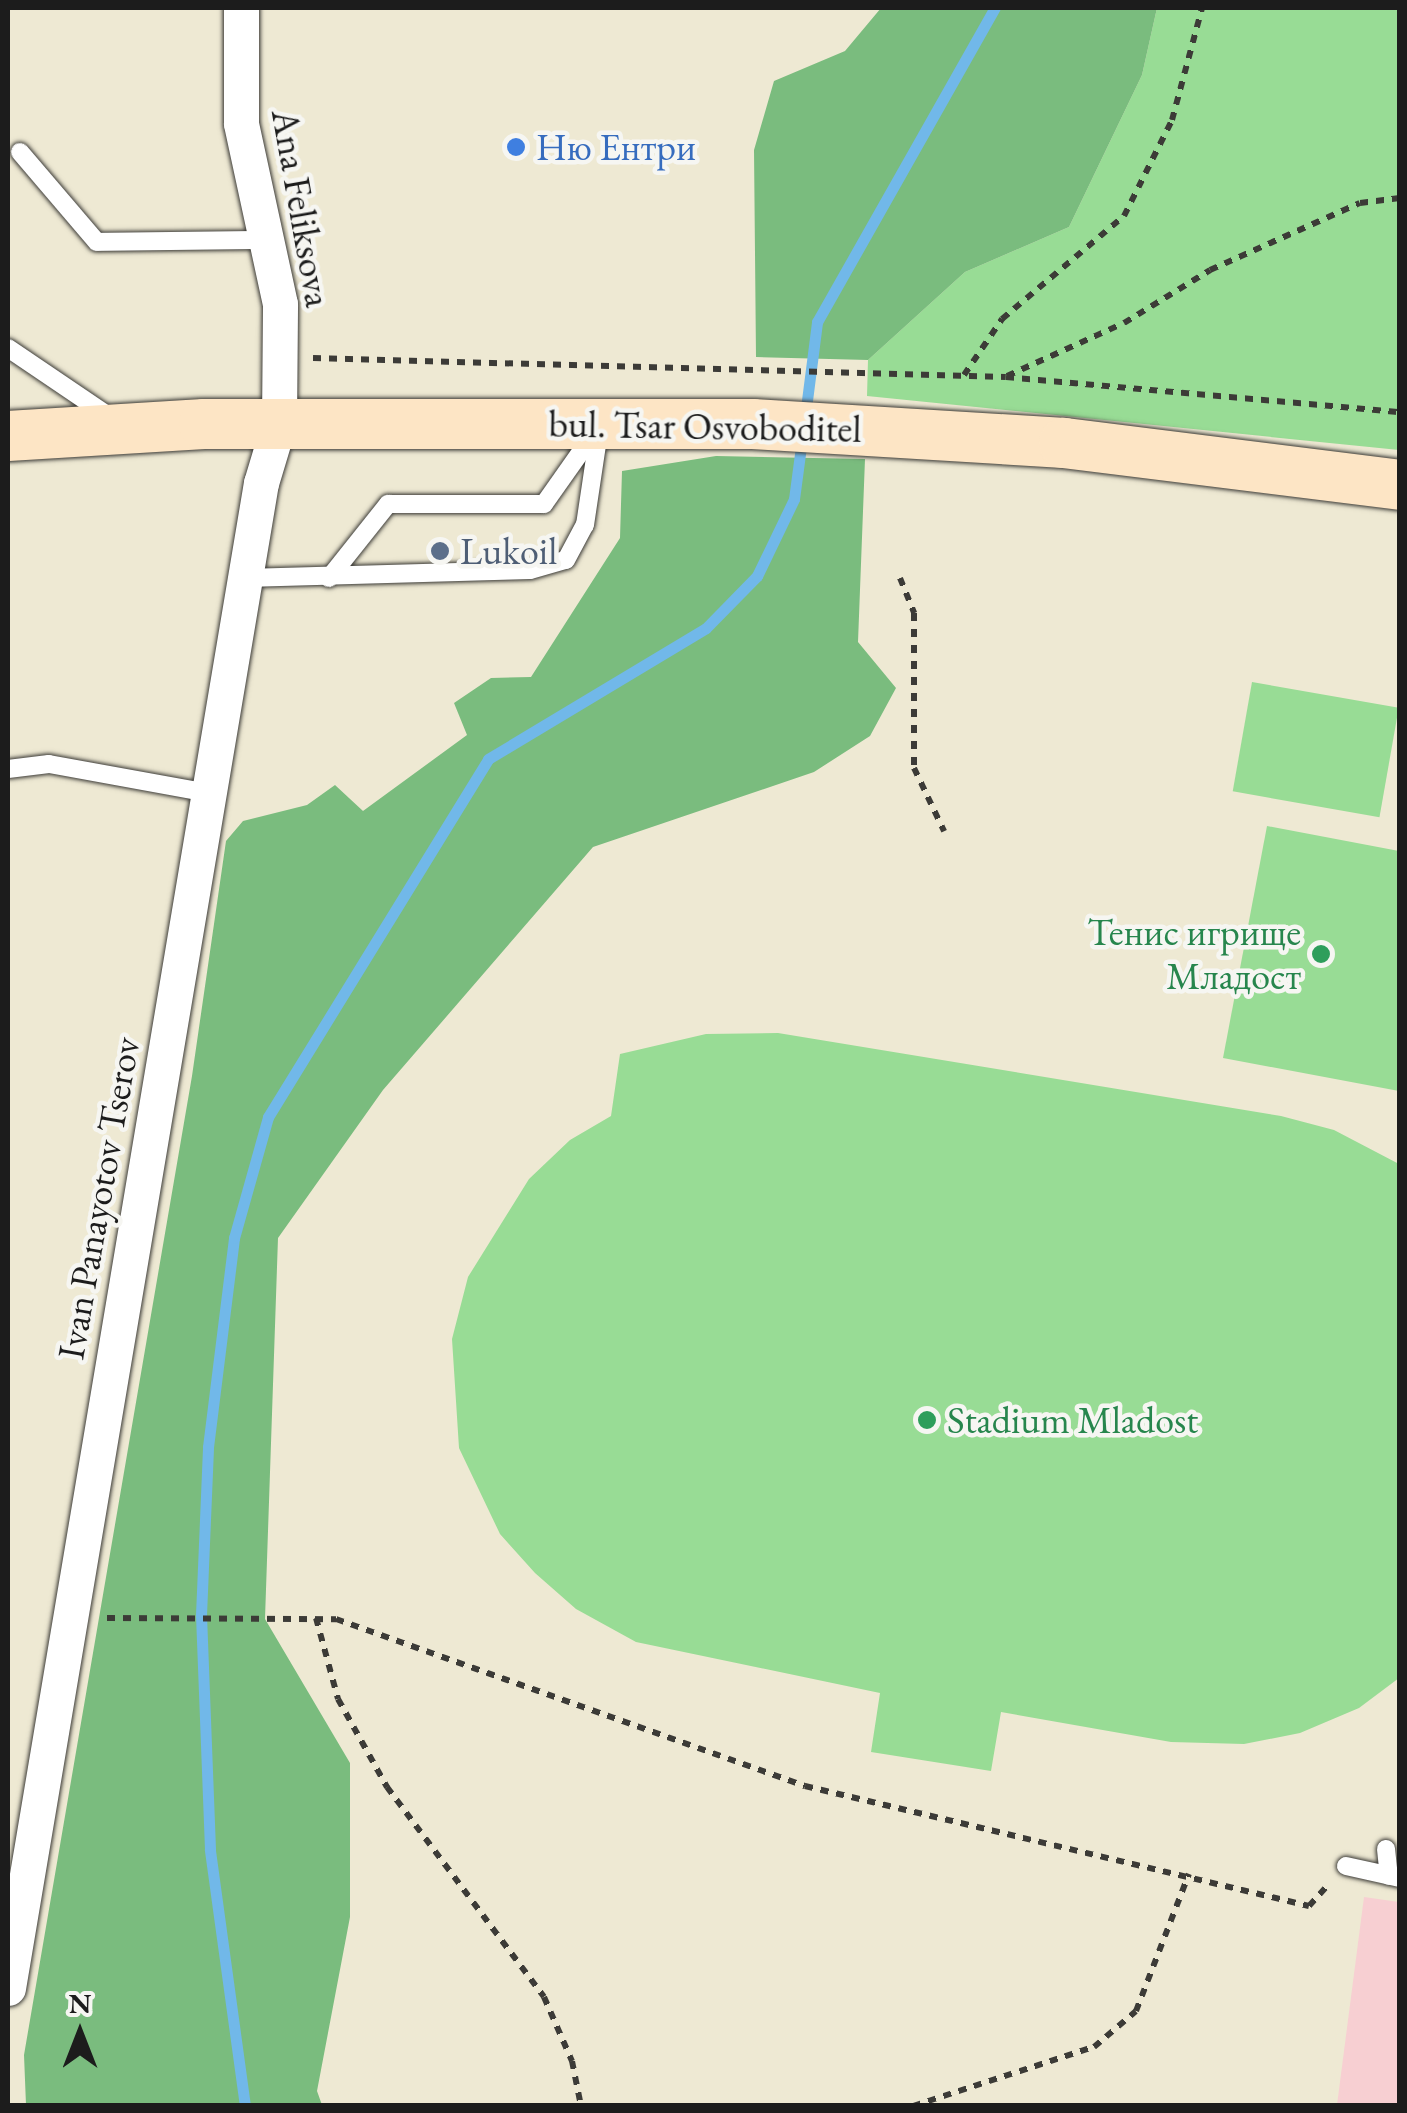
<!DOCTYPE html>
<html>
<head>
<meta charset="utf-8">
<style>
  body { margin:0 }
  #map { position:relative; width:1407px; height:2113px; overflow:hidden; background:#eee9d3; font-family:"EB Garamond",serif }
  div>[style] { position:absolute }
  .built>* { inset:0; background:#f7cfd2 }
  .green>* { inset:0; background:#98dc95; transform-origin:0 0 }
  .forest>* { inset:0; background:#7abc7e }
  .stream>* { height:11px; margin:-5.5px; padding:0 5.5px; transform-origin:5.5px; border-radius:5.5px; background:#71b8e9 }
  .path>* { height:6px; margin-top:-3px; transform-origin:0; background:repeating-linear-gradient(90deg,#3c3b37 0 8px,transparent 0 16px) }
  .roads { filter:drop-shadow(0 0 2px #3c3b37) drop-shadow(0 0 2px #3c3b37) }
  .lane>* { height:18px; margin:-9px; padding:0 9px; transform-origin:9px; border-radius:9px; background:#fff }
  .street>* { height:35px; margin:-17.5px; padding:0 17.5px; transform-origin:17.5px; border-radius:17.5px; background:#fff }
  .secondary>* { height:50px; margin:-25px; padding:0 25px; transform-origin:25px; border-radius:25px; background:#fde5c5 }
  .dots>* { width:28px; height:28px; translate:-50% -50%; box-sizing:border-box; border:5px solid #f6f6f2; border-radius:50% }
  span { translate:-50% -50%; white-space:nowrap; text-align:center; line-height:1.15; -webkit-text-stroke:9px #f6f6f2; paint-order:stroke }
  .shop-label { font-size:38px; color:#366cbe }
  .left { translate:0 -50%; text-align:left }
  .street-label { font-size:38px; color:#1c1c1c }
  .service-label { font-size:38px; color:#4e5e75 }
  .leisure-label { font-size:38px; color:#27864d }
  .right { translate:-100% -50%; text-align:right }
  .frame { position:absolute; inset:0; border:10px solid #1c1c1c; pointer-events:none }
  .north { position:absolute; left:30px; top:1983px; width:100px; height:100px; -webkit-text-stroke:8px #f6f6f2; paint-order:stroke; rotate:0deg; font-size:28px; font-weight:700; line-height:40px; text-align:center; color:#1c1c1c }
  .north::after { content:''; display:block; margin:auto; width:35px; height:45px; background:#1c1c1c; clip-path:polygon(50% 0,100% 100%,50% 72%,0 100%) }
</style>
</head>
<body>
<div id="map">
  <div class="built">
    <div style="clip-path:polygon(1364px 1897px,1399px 1902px,1399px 2105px,1337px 2105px)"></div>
  </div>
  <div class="green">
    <div style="clip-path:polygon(1157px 8px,1399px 8px,1399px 450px,867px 396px,868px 360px,965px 272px,1069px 227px,1142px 75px)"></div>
    <div style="left:1252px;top:682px;width:149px;height:111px;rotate:10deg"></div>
    <div style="clip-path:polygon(1267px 826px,1399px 851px,1399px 1091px,1223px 1058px)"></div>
    <div style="clip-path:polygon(778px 1033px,1281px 1116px,1334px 1130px,1399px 1164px,1399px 1678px,1359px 1708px,1300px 1733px,1244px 1744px,1171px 1742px,1001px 1712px,991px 1771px,871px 1752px,880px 1693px,636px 1642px,576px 1609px,535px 1573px,500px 1534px,459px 1448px,452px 1339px,468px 1277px,529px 1179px,570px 1140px,611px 1116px,620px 1054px,706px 1034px)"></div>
  </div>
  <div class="forest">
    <div style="clip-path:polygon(881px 8px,1157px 8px,1142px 75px,1069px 227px,965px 272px,868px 360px,756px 357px,754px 150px,774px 81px,845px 51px)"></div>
    <div style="clip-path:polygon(716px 456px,865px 459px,858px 642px,896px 688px,870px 736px,814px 772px,593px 847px,383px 1090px,278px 1238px,265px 1619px,350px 1763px,350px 1917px,317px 2091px,322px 2105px,26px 2105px,24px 2055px,192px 1076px,226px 841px,243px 821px,307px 805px,335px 785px,363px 811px,467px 735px,454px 703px,491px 678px,531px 677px,620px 538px,622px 471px)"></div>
  </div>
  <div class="stream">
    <div style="left:805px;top:416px;width:95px;rotate:-82.7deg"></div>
    <div style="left:817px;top:322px;width:361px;rotate:-60.5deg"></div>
    <div style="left:245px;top:2106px;width:259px;rotate:-97.8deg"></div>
    <div style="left:210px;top:1849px;width:234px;rotate:-92.2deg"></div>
    <div style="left:201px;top:1615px;width:168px;rotate:-87.6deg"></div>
    <div style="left:208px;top:1447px;width:211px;rotate:-82.9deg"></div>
    <div style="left:234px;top:1238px;width:126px;rotate:-74.3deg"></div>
    <div style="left:268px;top:1117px;width:420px;rotate:-58.4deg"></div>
    <div style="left:488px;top:759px;width:254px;rotate:-31deg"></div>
    <div style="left:706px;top:628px;width:73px;rotate:-45.6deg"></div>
    <div style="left:757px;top:576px;width:85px;rotate:-64.3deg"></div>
    <div style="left:794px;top:499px;width:61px;rotate:-82.4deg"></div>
  </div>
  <div class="path">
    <div style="left:313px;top:358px;width:693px;rotate:1.57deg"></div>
    <div style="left:1006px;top:377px;width:396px;rotate:5.1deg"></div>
    <div style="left:964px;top:375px;width:68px;rotate:-55.8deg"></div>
    <div style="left:1002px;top:319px;width:160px;rotate:-40.2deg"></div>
    <div style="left:1124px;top:216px;width:107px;rotate:-63.4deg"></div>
    <div style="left:1172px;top:120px;width:116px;rotate:-75deg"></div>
    <div style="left:1007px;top:376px;width:128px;rotate:-24.4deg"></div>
    <div style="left:1124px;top:323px;width:101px;rotate:-31.6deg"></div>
    <div style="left:1210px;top:270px;width:164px;rotate:-24.1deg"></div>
    <div style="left:1360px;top:203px;width:40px;rotate:-7.1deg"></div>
    <div style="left:900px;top:578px;width:38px;rotate:68deg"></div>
    <div style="left:914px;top:613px;width:155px;rotate:90deg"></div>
    <div style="left:914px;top:768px;width:70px;rotate:64.5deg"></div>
    <div style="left:107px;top:1618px;width:229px;rotate:0.3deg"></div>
    <div style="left:336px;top:1619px;width:498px;rotate:19.6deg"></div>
    <div style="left:805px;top:1786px;width:518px;rotate:13.39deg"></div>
    <div style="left:1309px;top:1906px;width:28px;rotate:-48deg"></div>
    <div style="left:316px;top:1618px;width:84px;rotate:74.8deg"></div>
    <div style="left:338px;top:1699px;width:101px;rotate:60.9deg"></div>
    <div style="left:387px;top:1787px;width:262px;rotate:53.2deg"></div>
    <div style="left:544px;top:1997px;width:70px;rotate:66.4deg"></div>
    <div style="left:572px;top:2061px;width:46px;rotate:78.7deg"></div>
    <div style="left:913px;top:2106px;width:190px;rotate:-18.1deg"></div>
    <div style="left:1094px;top:2047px;width:55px;rotate:-40.6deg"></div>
    <div style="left:1136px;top:2011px;width:147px;rotate:-68.9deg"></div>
  </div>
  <div class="roads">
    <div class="lane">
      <div style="left:20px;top:152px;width:118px;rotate:49.5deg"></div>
      <div style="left:97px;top:242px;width:169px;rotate:-0.7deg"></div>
      <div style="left:8px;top:348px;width:127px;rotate:34.1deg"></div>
      <div style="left:245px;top:578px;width:285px;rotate:-1.6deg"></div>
      <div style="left:530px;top:570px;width:37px;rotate:-16deg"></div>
      <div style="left:566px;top:560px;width:40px;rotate:-62deg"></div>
      <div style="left:585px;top:525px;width:101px;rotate:-81.5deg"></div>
      <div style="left:329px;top:578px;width:95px;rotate:-51.4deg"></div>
      <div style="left:388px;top:504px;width:156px"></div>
      <div style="left:544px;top:504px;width:92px;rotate:-54.8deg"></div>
      <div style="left:8px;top:769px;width:41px;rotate:-7deg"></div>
      <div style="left:49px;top:764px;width:163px;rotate:10.3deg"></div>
      <div style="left:1386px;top:1849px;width:27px;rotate:84deg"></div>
      <div style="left:1346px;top:1866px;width:55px;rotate:12.5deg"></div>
    </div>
    <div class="street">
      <div style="left:8px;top:1988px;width:1526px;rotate:-80.46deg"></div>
      <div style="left:261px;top:483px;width:63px;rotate:-73.3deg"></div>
      <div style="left:279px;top:423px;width:119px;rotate:-89.5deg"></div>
      <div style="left:280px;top:304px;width:185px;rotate:-102.2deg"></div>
      <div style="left:241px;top:123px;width:115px;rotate:-90deg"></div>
    </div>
    <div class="secondary">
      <div style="left:8px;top:436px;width:196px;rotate:-3.5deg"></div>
      <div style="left:204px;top:424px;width:549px"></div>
      <div style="left:753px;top:424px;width:312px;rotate:3.5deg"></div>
      <div style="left:1064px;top:443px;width:339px;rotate:7.1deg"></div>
    </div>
  </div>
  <div class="dots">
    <div style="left:516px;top:147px;background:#3f7fe0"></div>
    <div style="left:440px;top:551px;background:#5c6f8a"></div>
    <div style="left:1321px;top:954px;background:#2e9e5b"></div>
    <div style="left:927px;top:1420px;background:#2e9e5b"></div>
  </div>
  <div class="shop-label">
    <span class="left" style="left:536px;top:147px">Ню Ентри</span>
  </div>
  <div class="street-label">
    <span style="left:302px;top:208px;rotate:80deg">Ana Feliksova</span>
    <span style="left:705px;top:426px;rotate:1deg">bul. Tsar Osvoboditel</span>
    <span style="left:98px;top:1198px;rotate:-80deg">Ivan Panayotov Tserov</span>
  </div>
  <div class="service-label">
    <span class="left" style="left:460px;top:551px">Lukoil</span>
  </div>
  <div class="leisure-label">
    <span class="right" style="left:1301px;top:954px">Тенис игрище<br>Младост</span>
    <span class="left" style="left:947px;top:1420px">Stadium Mladost</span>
  </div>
  <div class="frame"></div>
  <div class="north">N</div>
</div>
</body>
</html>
